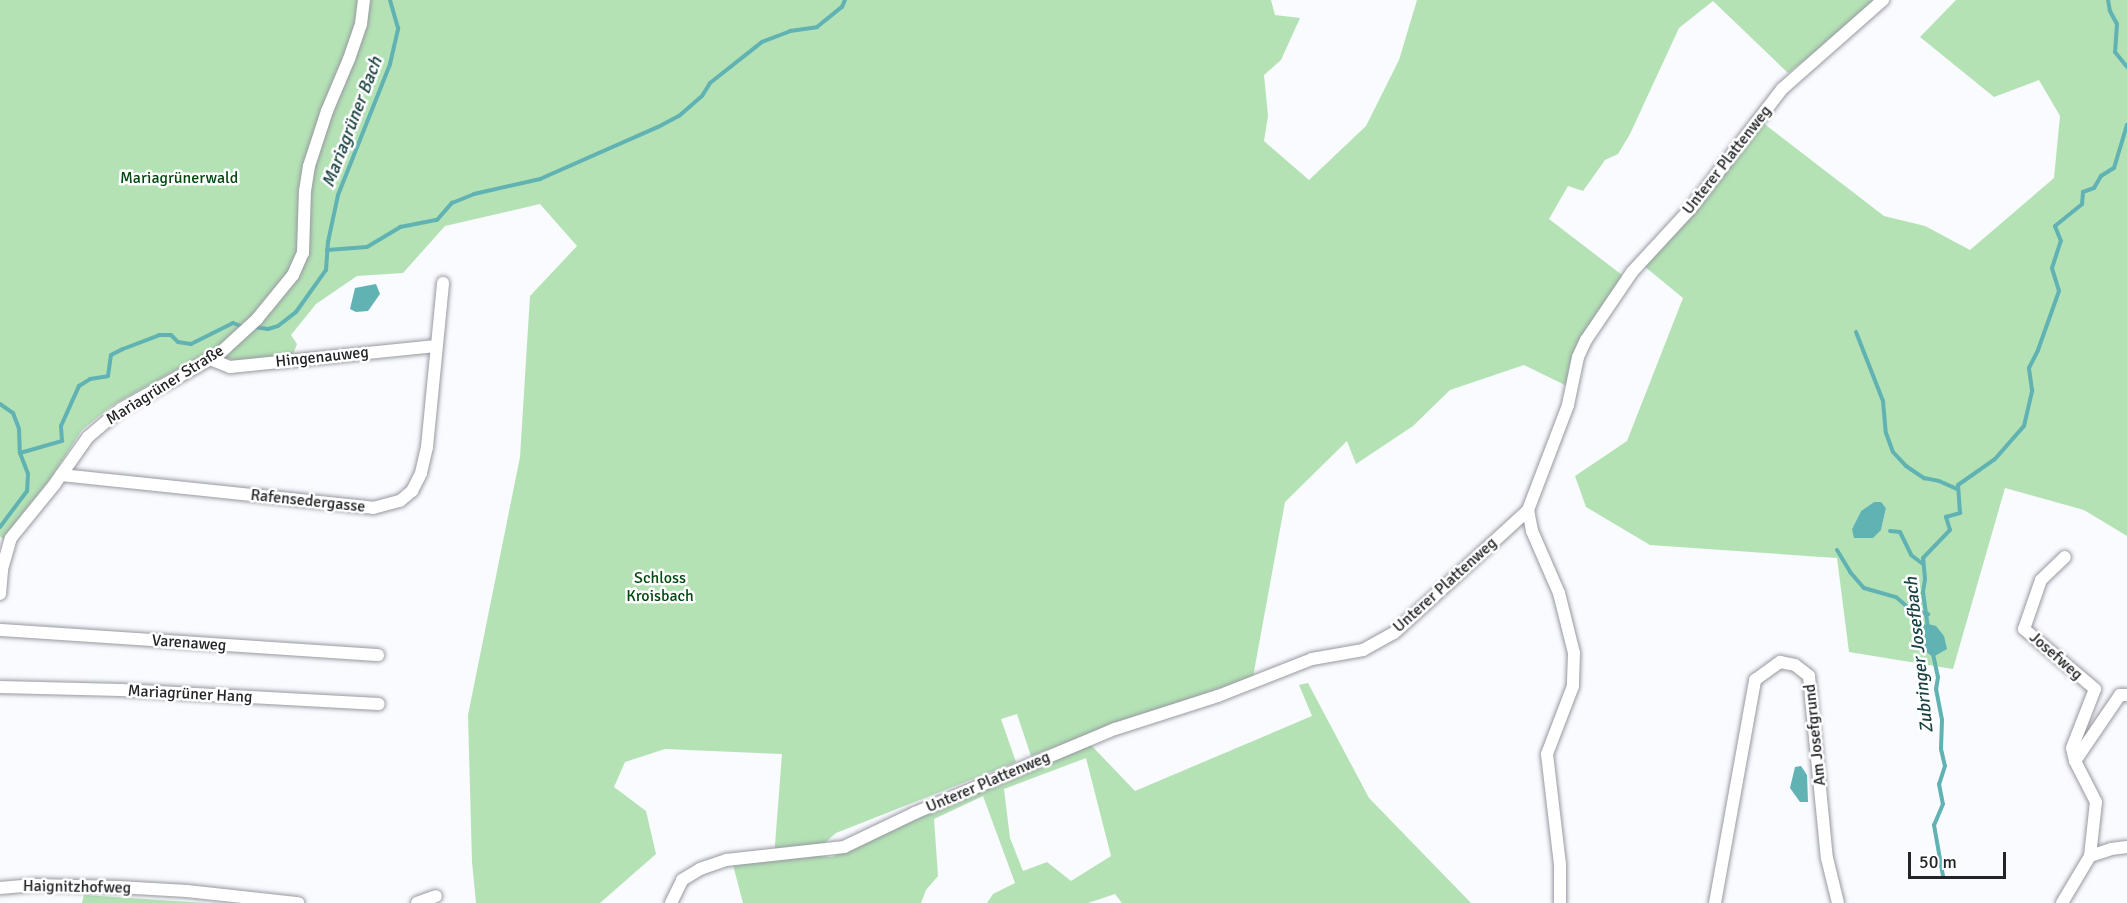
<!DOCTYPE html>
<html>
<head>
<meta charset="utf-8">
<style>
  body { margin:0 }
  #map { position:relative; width:2127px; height:903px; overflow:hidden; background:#f9fbff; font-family:Signika,sans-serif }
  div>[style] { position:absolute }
  .green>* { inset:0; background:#b4e2b5 }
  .water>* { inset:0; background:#60b2b3 }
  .stream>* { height:4px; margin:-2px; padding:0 2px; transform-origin:2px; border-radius:2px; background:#60b2b3 }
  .roads { filter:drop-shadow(0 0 2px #9799a0) drop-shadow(0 0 2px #9799a0) }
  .minor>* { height:12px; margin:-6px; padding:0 6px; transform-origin:6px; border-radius:6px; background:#fff }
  span { translate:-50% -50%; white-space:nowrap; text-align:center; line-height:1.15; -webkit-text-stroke:5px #fff; paint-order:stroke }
  .street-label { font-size:16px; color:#232427 }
  .park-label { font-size:16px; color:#00490f }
  .water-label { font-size:18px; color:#1b4242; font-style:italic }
  .scale { position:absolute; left:1908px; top:852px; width:98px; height:27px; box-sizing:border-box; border:3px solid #232427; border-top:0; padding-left:8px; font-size:18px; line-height:21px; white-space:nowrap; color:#232427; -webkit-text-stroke:4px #fff; paint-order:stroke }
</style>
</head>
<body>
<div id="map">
  <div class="green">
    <div style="clip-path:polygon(evenodd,0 0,1271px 0,1275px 15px,1300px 18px,1281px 60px,1264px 75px,1268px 116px,1264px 141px,1309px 180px,1366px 126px,1399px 60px,1417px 0,1883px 0,1788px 73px,1713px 1px,1679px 28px,1630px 134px,1618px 154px,1605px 160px,1583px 191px,1568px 186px,1549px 219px,1622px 275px,1628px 276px,1758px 119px,1884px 216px,1925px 226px,1970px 250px,2054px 178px,2060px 116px,2039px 80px,1994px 97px,1920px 37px,1956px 0,2127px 0,2127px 536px,2084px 510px,2005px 488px,1953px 669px,1849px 652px,1837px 558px,1650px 545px,1586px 507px,1575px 476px,1627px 441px,1683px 298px,1644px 266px,1586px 340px,1573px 389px,1524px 365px,1450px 390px,1413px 426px,1356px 464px,1347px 441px,1285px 502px,1253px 677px,1101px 729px,1031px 756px,1017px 714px,1001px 719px,1016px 762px,836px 833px,811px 855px,832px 857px,936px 807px,1090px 744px,1135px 791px,1312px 716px,1299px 685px,1308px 683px,1369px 798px,1471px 903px,1122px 903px,1115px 894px,1088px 903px,987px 903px,993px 894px,1015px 883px,983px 796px,934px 819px,938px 876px,926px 890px,921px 903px,743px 903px,733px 865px,774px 858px,782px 754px,665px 749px,625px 762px,614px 787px,646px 811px,656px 854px,600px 903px,476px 903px,472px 862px,468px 715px,520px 457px,530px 296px,577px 246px,540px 204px,445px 226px,403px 273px,357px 276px,316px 304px,291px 335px,297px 344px,292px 357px,241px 361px,203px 355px,114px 404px,82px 430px,50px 479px,3px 539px,0 536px,0 0,1874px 502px,1880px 502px,1886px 508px,1881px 530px,1852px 529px,1861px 511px,1874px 502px,0 0,1086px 758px,1111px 856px,1071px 881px,1047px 862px,1023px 871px,1010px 838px,1004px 789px,1086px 758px)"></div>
    <div style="clip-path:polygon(84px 895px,205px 903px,82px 903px)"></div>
  </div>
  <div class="water">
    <div style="clip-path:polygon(376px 284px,380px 294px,368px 311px,356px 312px,350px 309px,355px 288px)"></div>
    <div style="clip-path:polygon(1874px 502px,1881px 502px,1886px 508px,1881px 530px,1873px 538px,1854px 538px,1852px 529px,1861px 511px)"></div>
    <div style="clip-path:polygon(1928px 624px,1936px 626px,1944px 636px,1947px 649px,1933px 657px,1921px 648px,1916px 635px,1922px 625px)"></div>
    <div style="clip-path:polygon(1801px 766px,1807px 775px,1808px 802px,1800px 802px,1790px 788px,1795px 767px)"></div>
  </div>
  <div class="stream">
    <div style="left:2108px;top:0;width:11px;rotate:80deg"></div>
    <div style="left:2110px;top:11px;width:15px;rotate:62deg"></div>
    <div style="left:2117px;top:24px;width:28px;rotate:94deg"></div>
    <div style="left:2115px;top:52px;width:19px;rotate:51deg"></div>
    <div style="left:327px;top:250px;width:40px;rotate:-4.3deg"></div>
    <div style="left:367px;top:247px;width:39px;rotate:-31deg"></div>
    <div style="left:400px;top:227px;width:38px;rotate:-11deg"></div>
    <div style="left:437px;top:220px;width:23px;rotate:-49deg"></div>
    <div style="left:452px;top:203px;width:24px;rotate:-22deg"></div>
    <div style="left:474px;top:194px;width:68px;rotate:-12.8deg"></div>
    <div style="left:540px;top:179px;width:129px;rotate:-23.8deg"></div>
    <div style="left:658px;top:127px;width:24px;rotate:-28deg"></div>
    <div style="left:679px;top:116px;width:30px;rotate:-41deg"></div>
    <div style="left:702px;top:96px;width:15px;rotate:-58deg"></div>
    <div style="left:710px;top:83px;width:66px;rotate:-38.3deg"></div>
    <div style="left:762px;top:42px;width:30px;rotate:-21deg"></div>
    <div style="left:790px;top:31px;width:27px;rotate:-8deg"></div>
    <div style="left:817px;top:27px;width:32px;rotate:-39deg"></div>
    <div style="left:842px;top:7px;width:8px;rotate:-67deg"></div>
    <div style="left:254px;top:327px;width:14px;rotate:8deg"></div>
    <div style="left:268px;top:329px;width:10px;rotate:-17deg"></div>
    <div style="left:278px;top:326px;width:23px;rotate:-38deg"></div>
    <div style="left:296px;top:312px;width:52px;rotate:-54.5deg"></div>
    <div style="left:326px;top:270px;width:28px;rotate:-86deg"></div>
    <div style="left:328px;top:242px;width:48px;rotate:-78deg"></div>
    <div style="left:338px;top:195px;width:141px;rotate:-68.3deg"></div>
    <div style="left:390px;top:64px;width:37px;rotate:-77deg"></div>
    <div style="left:398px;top:28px;width:29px;rotate:-106deg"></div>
    <div style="left:1856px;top:332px;width:74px;rotate:68.6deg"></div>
    <div style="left:1883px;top:401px;width:32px;rotate:85deg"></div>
    <div style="left:1886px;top:433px;width:20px;rotate:70deg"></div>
    <div style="left:1893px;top:452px;width:19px;rotate:47deg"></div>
    <div style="left:1906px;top:466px;width:22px;rotate:34deg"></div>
    <div style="left:1924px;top:478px;width:15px;rotate:11deg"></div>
    <div style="left:1939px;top:481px;width:20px;rotate:24deg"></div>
    <div style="left:0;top:404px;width:16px;rotate:35deg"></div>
    <div style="left:13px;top:413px;width:17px;rotate:69deg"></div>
    <div style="left:19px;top:429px;width:24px;rotate:88deg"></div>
    <div style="left:20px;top:453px;width:22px;rotate:69deg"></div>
    <div style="left:28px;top:474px;width:17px;rotate:93deg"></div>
    <div style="left:27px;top:491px;width:45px;rotate:126.9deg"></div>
    <div style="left:20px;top:453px;width:44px;rotate:-15.9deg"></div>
    <div style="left:62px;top:441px;width:15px;rotate:-94deg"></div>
    <div style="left:61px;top:426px;width:44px;rotate:-65.8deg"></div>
    <div style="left:79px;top:386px;width:13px;rotate:-32deg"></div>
    <div style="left:90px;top:379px;width:18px;rotate:-9deg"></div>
    <div style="left:108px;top:376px;width:21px;rotate:-82deg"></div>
    <div style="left:111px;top:355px;width:13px;rotate:-27deg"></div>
    <div style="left:123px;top:349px;width:39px;rotate:-21deg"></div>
    <div style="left:159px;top:335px;width:12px"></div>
    <div style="left:171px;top:335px;width:10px;rotate:45deg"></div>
    <div style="left:178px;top:342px;width:13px;rotate:9deg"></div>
    <div style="left:191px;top:344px;width:47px;rotate:-26.6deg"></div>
    <div style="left:233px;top:323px;width:11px;rotate:22deg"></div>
    <div style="left:1890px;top:531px;width:10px;rotate:6deg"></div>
    <div style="left:1900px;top:532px;width:25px;rotate:64deg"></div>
    <div style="left:1911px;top:555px;width:15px;rotate:37deg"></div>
    <div style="left:1837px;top:550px;width:26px;rotate:59deg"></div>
    <div style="left:1850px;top:572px;width:21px;rotate:49deg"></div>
    <div style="left:1864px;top:588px;width:33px;rotate:16deg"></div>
    <div style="left:1896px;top:597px;width:18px;rotate:41deg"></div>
    <div style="left:1910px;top:609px;width:19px;rotate:16deg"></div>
    <div style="left:1928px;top:628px;width:36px;rotate:-98deg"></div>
    <div style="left:1923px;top:592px;width:13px;rotate:-81deg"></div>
    <div style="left:1925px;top:579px;width:21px;rotate:-95deg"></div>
    <div style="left:1923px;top:558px;width:39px;rotate:-46deg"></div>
    <div style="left:1950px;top:530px;width:14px;rotate:-107deg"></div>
    <div style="left:1946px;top:517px;width:15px;rotate:-16deg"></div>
    <div style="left:1960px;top:513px;width:28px;rotate:-94deg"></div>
    <div style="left:1958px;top:485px;width:45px;rotate:-35.1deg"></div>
    <div style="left:1995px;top:459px;width:44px;rotate:-48.7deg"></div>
    <div style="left:2024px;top:426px;width:37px;rotate:-77deg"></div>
    <div style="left:2032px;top:390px;width:22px;rotate:-98deg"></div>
    <div style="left:2029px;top:368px;width:20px;rotate:-63deg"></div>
    <div style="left:2038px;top:350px;width:63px;rotate:-70.4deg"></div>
    <div style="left:2059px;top:291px;width:24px;rotate:-107deg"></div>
    <div style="left:2052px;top:268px;width:28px;rotate:-72deg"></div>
    <div style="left:2061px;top:241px;width:16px;rotate:-112deg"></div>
    <div style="left:2055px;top:226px;width:35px;rotate:-39deg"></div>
    <div style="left:2082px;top:204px;width:12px;rotate:-85deg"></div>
    <div style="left:2083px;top:192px;width:12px;rotate:-20deg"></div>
    <div style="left:2094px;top:188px;width:14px;rotate:-60deg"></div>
    <div style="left:2101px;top:176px;width:15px;rotate:-32deg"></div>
    <div style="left:2114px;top:168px;width:45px;rotate:-73.2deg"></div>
    <div style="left:1933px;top:654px;width:24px;rotate:78deg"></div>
    <div style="left:1938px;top:677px;width:12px;rotate:99deg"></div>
    <div style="left:1936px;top:689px;width:32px;rotate:79deg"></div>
    <div style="left:1942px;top:720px;width:29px;rotate:92deg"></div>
    <div style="left:1941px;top:749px;width:17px;rotate:77deg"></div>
    <div style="left:1945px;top:766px;width:19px;rotate:108deg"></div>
    <div style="left:1939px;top:784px;width:20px;rotate:79deg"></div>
    <div style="left:1943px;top:804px;width:23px;rotate:113deg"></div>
    <div style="left:1934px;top:825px;width:52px;rotate:80deg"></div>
  </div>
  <div class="roads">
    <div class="minor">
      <div style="left:210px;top:359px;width:22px;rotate:22deg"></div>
      <div style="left:230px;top:367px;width:207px;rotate:-5.8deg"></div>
      <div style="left:61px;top:475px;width:314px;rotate:6deg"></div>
      <div style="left:373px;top:508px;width:28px;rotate:-15deg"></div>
      <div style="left:400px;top:501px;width:16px;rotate:-40deg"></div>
      <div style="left:412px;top:491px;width:20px;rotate:-63deg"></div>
      <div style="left:421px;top:473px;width:27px;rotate:-77deg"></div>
      <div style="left:427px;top:447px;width:165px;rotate:-84.4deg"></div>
      <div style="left:1528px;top:510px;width:21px;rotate:79deg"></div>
      <div style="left:1532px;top:531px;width:68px;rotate:66.5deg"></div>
      <div style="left:1559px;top:593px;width:62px;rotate:76deg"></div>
      <div style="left:1574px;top:653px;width:33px;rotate:92deg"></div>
      <div style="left:1573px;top:686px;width:73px;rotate:110.9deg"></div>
      <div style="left:1547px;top:754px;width:111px;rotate:83.3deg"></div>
      <div style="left:1560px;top:864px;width:39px;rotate:90deg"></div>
      <div style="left:0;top:594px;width:25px;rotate:-85deg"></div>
      <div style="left:2px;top:569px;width:32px;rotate:-74deg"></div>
      <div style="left:11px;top:538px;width:68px;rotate:-50.9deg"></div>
      <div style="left:54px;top:485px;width:59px;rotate:-54.7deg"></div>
      <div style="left:88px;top:437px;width:43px;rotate:-40.3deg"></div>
      <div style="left:121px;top:409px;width:112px;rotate:-29.3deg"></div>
      <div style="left:219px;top:354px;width:52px;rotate:-42.6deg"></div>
      <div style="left:257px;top:319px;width:57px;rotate:-50.7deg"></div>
      <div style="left:293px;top:275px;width:24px;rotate:-66deg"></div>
      <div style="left:303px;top:253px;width:62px;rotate:-88.2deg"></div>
      <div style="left:305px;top:191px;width:25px;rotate:-81deg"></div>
      <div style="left:309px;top:166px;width:58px;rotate:-71.9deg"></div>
      <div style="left:327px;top:111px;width:56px;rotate:-67.1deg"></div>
      <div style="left:349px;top:59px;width:37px;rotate:-71deg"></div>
      <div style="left:361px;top:24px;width:24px;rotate:-83deg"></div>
      <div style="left:0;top:630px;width:379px;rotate:3.8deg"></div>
      <div style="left:0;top:687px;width:121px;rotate:1.4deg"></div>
      <div style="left:121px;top:690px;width:258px;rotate:3.1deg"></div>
      <div style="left:2075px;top:761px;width:80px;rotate:-55.7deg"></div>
      <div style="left:2120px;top:695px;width:7px"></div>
      <div style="left:2090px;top:856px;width:22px;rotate:-18deg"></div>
      <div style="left:2111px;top:849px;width:16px;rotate:-7deg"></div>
      <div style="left:0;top:888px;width:34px;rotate:-5deg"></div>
      <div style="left:34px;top:885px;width:84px;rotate:1.4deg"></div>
      <div style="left:118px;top:887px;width:69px;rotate:3.3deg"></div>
      <div style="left:187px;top:891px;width:112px;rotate:6.2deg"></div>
      <div style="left:417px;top:903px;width:20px;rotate:-20deg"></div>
      <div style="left:671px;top:903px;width:25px;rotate:-64deg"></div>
      <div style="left:682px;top:880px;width:21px;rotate:-31deg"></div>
      <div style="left:700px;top:869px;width:28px;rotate:-19deg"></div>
      <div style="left:726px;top:860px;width:119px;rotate:-6.3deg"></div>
      <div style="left:844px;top:847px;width:79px;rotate:-25.6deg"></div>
      <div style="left:915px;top:813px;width:217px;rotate:-22.8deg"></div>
      <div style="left:1115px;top:729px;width:108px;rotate:-17.8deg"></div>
      <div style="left:1218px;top:696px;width:101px;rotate:-21.5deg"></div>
      <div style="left:1312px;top:659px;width:52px;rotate:-10deg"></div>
      <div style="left:1363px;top:650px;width:35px;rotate:-29deg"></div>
      <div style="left:1394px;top:633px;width:182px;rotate:-42.5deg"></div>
      <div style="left:1528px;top:510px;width:112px;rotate:-69.1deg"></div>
      <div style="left:1568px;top:405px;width:49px;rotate:-78.2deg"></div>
      <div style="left:1578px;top:357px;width:19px;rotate:-65deg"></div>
      <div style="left:1586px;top:340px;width:82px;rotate:-55.9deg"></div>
      <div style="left:1632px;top:272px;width:87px;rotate:-47.3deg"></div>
      <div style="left:1691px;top:208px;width:150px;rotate:-52.6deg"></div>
      <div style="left:1782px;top:89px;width:135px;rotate:-41.4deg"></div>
      <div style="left:1715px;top:903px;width:227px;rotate:-79.8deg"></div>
      <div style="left:1755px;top:680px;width:31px;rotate:-36deg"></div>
      <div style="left:1780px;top:662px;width:15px;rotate:11deg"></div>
      <div style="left:1795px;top:665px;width:18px;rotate:38deg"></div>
      <div style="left:1809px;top:676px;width:183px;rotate:84.4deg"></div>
      <div style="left:1827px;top:858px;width:46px;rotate:76.3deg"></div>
      <div style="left:2062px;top:903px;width:55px;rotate:-59.2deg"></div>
      <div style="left:2090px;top:856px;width:54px;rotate:-83.7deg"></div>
      <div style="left:2096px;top:802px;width:46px;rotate:-117.1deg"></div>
      <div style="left:2075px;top:761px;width:13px;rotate:-103deg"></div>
      <div style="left:2072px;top:748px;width:63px;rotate:-68.7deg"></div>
      <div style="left:2095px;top:689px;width:93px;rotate:-139.8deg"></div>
      <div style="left:2024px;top:629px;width:52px;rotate:-70.9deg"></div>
      <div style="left:2041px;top:580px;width:33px;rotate:-44deg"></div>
    </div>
  </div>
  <div class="street-label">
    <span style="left:1727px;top:160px;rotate:-52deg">Unterer Plattenweg</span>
    <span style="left:322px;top:357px;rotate:-6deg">Hingenauweg</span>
    <span style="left:165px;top:385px;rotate:-32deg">Mariagrüner Straße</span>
    <span style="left:308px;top:501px;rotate:6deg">Rafensedergasse</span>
    <span style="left:1445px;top:585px;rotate:-42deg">Unterer Plattenweg</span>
    <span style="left:189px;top:643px;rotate:4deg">Varenaweg</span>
    <span style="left:2056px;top:656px;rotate:41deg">Josefweg</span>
    <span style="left:190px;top:694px;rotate:3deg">Mariagrüner Hang</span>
    <span style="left:1815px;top:735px;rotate:-96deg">Am Josefgrund</span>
    <span style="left:988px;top:782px;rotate:-23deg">Unterer Plattenweg</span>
    <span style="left:77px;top:887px;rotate:1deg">Haignitzhofweg</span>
  </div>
  <div class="park-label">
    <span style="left:179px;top:178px">Mariagrünerwald</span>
    <span style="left:660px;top:587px">Schloss<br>Kroisbach</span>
  </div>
  <div class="water-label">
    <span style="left:352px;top:122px;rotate:-69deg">Mariagrüner Bach</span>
    <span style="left:1919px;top:655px;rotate:-96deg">Zubringer Josefbach</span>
  </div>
  <div class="scale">50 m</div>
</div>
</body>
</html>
